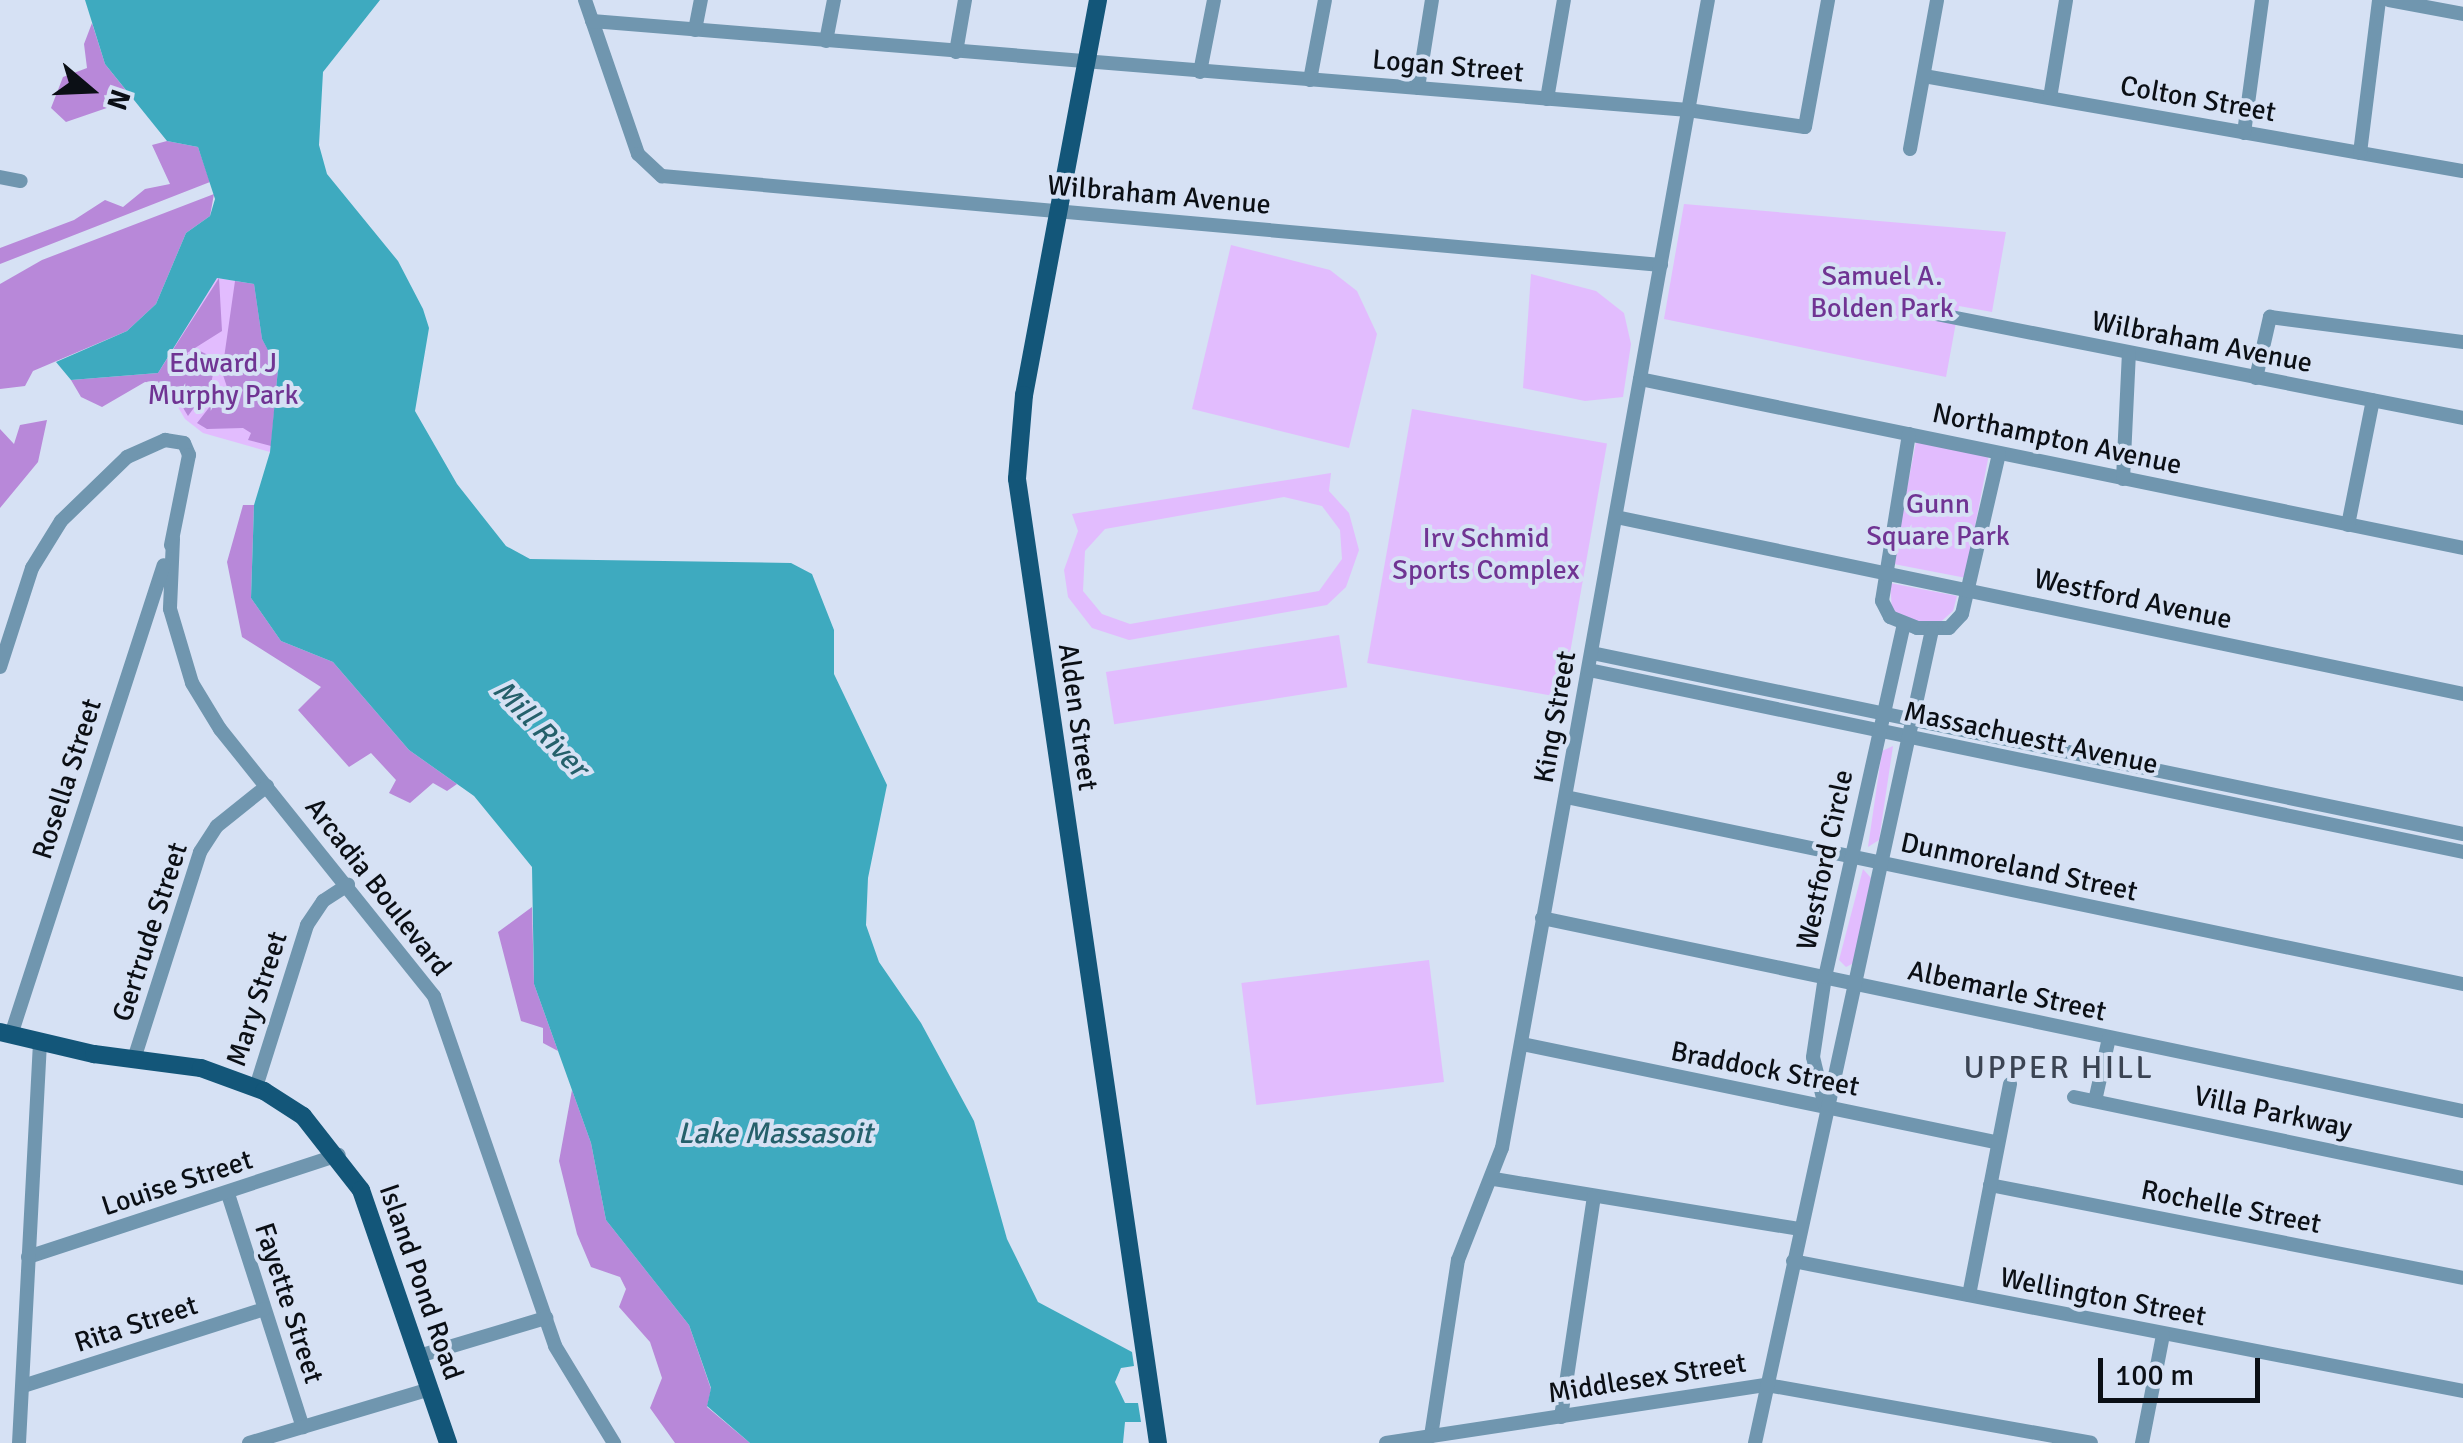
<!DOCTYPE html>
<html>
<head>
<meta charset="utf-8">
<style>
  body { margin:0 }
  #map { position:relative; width:2463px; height:1443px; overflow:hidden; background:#d6e1f4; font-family:Signika,sans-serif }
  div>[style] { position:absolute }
  .green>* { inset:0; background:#e2bcfe; transform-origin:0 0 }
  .forest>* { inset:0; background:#b888d9 }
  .water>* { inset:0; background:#3eaabf }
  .minor>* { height:14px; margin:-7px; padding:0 7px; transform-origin:7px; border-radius:7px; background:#7096af }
  .major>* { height:18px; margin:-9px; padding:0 9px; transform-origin:9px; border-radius:9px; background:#135679 }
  span { translate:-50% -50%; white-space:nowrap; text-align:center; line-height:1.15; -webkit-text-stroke:8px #d6e1f4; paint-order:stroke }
  .street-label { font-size:28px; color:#0b0f15 }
  .park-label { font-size:28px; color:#703493 }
  .water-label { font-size:30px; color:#25606b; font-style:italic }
  .quarter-label { font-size:32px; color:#3b4453; letter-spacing:2.5px }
  .north { position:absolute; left:40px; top:40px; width:100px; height:100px; -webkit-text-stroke:8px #d6e1f4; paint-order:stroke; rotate:109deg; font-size:28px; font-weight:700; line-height:40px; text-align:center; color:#0b0f15 }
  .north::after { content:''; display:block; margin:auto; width:35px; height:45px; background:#0b0f15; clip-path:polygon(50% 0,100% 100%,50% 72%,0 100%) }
  .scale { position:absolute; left:2098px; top:1358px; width:162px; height:45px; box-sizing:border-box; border:5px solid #0b0f15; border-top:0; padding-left:12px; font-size:30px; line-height:35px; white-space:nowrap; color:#0b0f15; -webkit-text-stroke:8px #d6e1f4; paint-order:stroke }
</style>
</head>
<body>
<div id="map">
  <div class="green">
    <div style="clip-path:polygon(1684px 204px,2006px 232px,1992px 312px,1959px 306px,1946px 377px,1664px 319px)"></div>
    <div style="clip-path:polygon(1231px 245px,1330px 270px,1357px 291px,1377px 334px,1349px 448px,1192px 409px)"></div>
    <div style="clip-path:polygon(1531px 274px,1596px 291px,1624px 313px,1631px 344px,1623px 397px,1585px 401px,1523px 388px)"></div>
    <div style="clip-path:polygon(217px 278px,254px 284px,283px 378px,270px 452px,203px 433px,185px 419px,158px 373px)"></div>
    <div style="left:1412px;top:409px;width:198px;height:258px;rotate:10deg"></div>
    <div style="left:1916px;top:442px;width:74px;height:124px;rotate:11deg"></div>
    <div style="clip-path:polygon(evenodd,1331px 473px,1329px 491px,1349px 513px,1359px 550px,1346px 587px,1327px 605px,1129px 640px,1092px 628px,1068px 597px,1064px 570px,1078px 531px,1072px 514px,1331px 473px,1284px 497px,1322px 506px,1340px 530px,1342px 559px,1319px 591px,1130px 624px,1102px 614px,1083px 591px,1085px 551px,1105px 529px,1284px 497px)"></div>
    <div style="clip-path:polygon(1890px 583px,1957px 596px,1953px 611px,1927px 634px,1909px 632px,1892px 610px)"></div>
    <div style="left:1339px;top:635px;width:53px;height:236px;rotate:81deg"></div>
    <div style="clip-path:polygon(1893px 746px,1879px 840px,1868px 847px,1882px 751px)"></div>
    <div style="clip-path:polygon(1863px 869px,1871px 878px,1854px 963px,1846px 967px,1839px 960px)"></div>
    <div style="left:1429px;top:960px;width:123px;height:189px;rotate:83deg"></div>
  </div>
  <div class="forest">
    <div style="clip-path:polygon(92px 23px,105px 64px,133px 99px,66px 122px,51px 108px,63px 77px,87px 68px,84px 44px)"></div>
    <div style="clip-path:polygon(167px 141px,198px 147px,210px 182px,0 264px,0 248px,74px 220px,105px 200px,123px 207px,145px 189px,170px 184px,152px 145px)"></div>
    <div style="clip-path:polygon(214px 194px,210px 216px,186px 233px,156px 304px,127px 331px,33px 371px,25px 386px,0 389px,0 284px,42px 260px)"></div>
    <div style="clip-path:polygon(219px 278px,222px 331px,187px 353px,200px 374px,200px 351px,216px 359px,211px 384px,188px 416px,170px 386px,160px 383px,145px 382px,102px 407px,81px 397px,71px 380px,158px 373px)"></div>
    <div style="clip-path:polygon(235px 281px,254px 284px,262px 339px,278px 368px,271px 446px,248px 440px,251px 433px,243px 428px,207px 429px,197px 423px,215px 400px,230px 396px,222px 372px)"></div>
    <div style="clip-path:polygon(47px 420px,38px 462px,0 508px,0 429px,14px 444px,20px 425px)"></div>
    <div style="clip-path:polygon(243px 505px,254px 505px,251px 598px,281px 641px,333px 662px,409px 750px,457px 784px,447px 791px,433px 783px,410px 803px,389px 793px,396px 780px,371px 753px,349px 767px,298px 710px,321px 687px,242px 637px,227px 562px)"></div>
    <div style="clip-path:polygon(532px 907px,534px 984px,558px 1051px,543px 1043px,543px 1028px,521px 1021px,498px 932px)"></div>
    <div style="clip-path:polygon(572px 1090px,591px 1143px,606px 1220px,689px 1325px,711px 1389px,707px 1407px,750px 1443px,675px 1443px,650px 1408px,662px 1378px,650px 1342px,619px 1307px,626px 1289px,620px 1277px,591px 1267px,577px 1234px,559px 1161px)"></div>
  </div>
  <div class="water">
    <div style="clip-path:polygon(85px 0,380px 0,323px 72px,319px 145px,327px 174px,398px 261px,423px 309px,429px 328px,415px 411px,457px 484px,506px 546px,530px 559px,791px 563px,812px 574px,834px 630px,834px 674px,887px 785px,868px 878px,866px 925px,879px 962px,921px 1023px,974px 1121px,1007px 1239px,1038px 1302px,1132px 1352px,1134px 1366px,1121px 1368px,1115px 1382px,1125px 1403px,1138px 1403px,1141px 1422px,1125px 1422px,1123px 1443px,750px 1443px,707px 1406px,711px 1388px,689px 1325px,606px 1220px,591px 1143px,534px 984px,532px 867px,474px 796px,409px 750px,333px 662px,281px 641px,251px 598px,254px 505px,270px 452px,278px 369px,262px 339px,254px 284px,217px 278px,158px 373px,71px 380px,56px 362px,127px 331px,156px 304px,186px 233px,210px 216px,215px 199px,198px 147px,167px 141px,105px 64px)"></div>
  </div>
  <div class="minor">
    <div style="left:585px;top:0;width:163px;rotate:71deg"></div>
    <div style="left:638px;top:154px;width:33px;rotate:43deg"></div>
    <div style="left:662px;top:176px;width:1003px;rotate:5.09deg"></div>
    <div style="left:2389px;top:0;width:75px;rotate:10.7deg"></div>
    <div style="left:592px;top:21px;width:1100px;rotate:4.64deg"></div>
    <div style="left:1688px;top:110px;width:118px;rotate:8.3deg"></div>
    <div style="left:1805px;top:127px;width:129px;rotate:-79.7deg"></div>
    <div style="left:695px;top:30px;width:31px;rotate:-79deg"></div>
    <div style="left:826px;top:41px;width:42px;rotate:-79deg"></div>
    <div style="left:956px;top:52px;width:53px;rotate:-80.2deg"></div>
    <div style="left:1200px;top:72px;width:73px;rotate:-79deg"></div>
    <div style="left:1924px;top:76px;width:547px;rotate:10deg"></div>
    <div style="left:1310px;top:80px;width:81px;rotate:-79.4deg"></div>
    <div style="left:1418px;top:88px;width:89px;rotate:-81deg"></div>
    <div style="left:2050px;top:98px;width:99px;rotate:-80.7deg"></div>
    <div style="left:1547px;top:99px;width:100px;rotate:-80.3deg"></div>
    <div style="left:2244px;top:133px;width:134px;rotate:-82.3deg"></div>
    <div style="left:1910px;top:149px;width:151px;rotate:-79.7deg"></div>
    <div style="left:2360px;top:153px;width:154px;rotate:-82.9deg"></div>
    <div style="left:0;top:177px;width:21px;rotate:11deg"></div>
    <div style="left:1931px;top:313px;width:542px;rotate:11.16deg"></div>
    <div style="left:2256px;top:378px;width:63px;rotate:-77.1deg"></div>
    <div style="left:2270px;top:317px;width:195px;rotate:7.4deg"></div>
    <div style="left:1640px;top:379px;width:840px;rotate:11.6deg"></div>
    <div style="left:1909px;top:434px;width:169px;rotate:99.2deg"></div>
    <div style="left:1882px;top:601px;width:18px;rotate:63deg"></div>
    <div style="left:1890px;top:617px;width:29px;rotate:22deg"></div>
    <div style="left:1917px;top:628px;width:32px"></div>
    <div style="left:1949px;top:628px;width:19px;rotate:-47deg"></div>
    <div style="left:1962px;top:614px;width:164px;rotate:-77deg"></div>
    <div style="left:2123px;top:479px;width:126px;rotate:-87.3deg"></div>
    <div style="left:1616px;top:517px;width:865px;rotate:11.8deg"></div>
    <div style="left:2348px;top:525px;width:127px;rotate:-78.7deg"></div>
    <div style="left:173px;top:539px;width:70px;rotate:92.5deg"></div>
    <div style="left:170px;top:609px;width:77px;rotate:73.4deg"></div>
    <div style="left:192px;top:683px;width:54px;rotate:58.7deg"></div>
    <div style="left:220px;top:729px;width:342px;rotate:51.3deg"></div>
    <div style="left:434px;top:996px;width:370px;rotate:70.9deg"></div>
    <div style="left:555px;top:1346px;width:114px;rotate:58.7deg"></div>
    <div style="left:1592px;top:653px;width:890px;rotate:11.74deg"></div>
    <div style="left:0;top:667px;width:104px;rotate:-72.1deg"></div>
    <div style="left:32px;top:568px;width:55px;rotate:-58.3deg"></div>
    <div style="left:61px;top:521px;width:92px;rotate:-44.1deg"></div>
    <div style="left:127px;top:457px;width:42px;rotate:-24.1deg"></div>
    <div style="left:165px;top:440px;width:19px;rotate:9deg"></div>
    <div style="left:184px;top:443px;width:13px;rotate:67deg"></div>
    <div style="left:189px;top:455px;width:92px;rotate:101.3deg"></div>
    <div style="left:1589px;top:670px;width:893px;rotate:11.76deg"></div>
    <div style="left:1566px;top:797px;width:916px;rotate:11.78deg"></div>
    <div style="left:1542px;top:918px;width:941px;rotate:11.84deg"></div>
    <div style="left:11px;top:1035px;width:494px;rotate:-72deg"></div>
    <div style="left:1522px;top:1044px;width:486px;rotate:11.7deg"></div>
    <div style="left:134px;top:1059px;width:217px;rotate:-72.3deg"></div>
    <div style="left:200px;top:852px;width:31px;rotate:-57deg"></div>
    <div style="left:217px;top:826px;width:64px;rotate:-38.7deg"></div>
    <div style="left:256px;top:1087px;width:170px;rotate:-72.5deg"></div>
    <div style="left:307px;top:925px;width:29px;rotate:-56deg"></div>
    <div style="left:323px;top:901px;width:30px;rotate:-33deg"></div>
    <div style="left:2074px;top:1097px;width:397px;rotate:11.8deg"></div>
    <div style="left:2095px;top:1101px;width:65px;rotate:-77.5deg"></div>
    <div style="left:1825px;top:1106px;width:50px;rotate:-103.8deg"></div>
    <div style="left:1813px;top:1057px;width:81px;rotate:-81.5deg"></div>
    <div style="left:1825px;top:977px;width:361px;rotate:-77.4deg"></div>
    <div style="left:1494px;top:1179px;width:309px;rotate:9.3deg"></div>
    <div style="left:1990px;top:1185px;width:482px;rotate:11.1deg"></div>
    <div style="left:228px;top:1194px;width:245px;rotate:72.2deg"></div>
    <div style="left:28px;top:1257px;width:327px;rotate:-18.2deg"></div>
    <div style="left:1793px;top:1261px;width:682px;rotate:10.98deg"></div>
    <div style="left:1969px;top:1295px;width:215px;rotate:-79deg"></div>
    <div style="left:419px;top:1356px;width:133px;rotate:-16.7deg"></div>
    <div style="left:23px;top:1386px;width:253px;rotate:-17.7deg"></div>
    <div style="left:1561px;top:1417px;width:222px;rotate:-81.5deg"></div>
    <div style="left:1431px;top:1436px;width:178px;rotate:-81.3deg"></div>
    <div style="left:1458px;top:1260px;width:120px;rotate:-68.6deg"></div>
    <div style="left:1502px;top:1148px;width:1166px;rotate:-79.83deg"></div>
    <div style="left:19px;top:1443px;width:400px;rotate:-87deg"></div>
    <div style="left:249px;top:1443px;width:189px;rotate:-16.6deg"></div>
    <div style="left:1386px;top:1443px;width:385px;rotate:-8.7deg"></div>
    <div style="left:1767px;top:1385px;width:329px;rotate:10.1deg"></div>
    <div style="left:1755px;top:1443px;width:832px;rotate:-77.72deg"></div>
    <div style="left:2142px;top:1443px;width:110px;rotate:-79deg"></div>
  </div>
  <div class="major">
    <div style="left:1098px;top:0;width:402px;rotate:100.6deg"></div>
    <div style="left:1024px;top:395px;width:84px;rotate:94.8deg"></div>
    <div style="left:1017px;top:479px;width:974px;rotate:81.68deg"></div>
    <div style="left:0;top:1032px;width:97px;rotate:13.2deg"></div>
    <div style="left:94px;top:1054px;width:108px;rotate:7.5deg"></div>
    <div style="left:201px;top:1068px;width:67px;rotate:20.1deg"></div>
    <div style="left:264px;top:1091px;width:46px;rotate:32.7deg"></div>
    <div style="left:303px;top:1116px;width:94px;rotate:51.9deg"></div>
    <div style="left:361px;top:1190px;width:268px;rotate:71deg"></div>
  </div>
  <div class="street-label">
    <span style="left:1448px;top:66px;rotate:5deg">Logan Street</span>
    <span style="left:2198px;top:99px;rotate:10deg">Colton Street</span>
    <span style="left:1159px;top:195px;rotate:5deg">Wilbraham Avenue</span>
    <span style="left:2202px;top:342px;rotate:11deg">Wilbraham Avenue</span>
    <span style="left:2057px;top:439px;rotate:12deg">Northampton Avenue</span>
    <span style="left:2133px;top:599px;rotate:12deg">Westford Avenue</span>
    <span style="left:1078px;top:717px;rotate:82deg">Alden Street</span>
    <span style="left:1555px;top:717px;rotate:-80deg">King Street</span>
    <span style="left:2031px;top:738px;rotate:12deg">Massachuestt Avenue</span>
    <span style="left:67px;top:779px;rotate:-72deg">Rosella Street</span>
    <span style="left:1825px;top:860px;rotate:-78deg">Westford Circle</span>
    <span style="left:2019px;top:867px;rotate:12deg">Dunmoreland Street</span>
    <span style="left:378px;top:887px;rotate:52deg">Arcadia Boulevard</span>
    <span style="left:150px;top:932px;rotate:-72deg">Gertrude Street</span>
    <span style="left:2007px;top:991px;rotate:12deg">Albemarle Street</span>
    <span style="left:257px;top:999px;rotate:-72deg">Mary Street</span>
    <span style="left:1765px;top:1069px;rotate:11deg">Braddock Street</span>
    <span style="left:2273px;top:1112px;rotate:12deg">Villa Parkway</span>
    <span style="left:177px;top:1183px;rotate:-18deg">Louise Street</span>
    <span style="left:2231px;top:1207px;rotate:11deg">Rochelle Street</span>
    <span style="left:421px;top:1282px;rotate:71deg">Island Pond Road</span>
    <span style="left:2103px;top:1297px;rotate:11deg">Wellington Street</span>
    <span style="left:289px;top:1303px;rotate:72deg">Fayette Street</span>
    <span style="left:136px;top:1324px;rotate:-18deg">Rita Street</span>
    <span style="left:1647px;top:1378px;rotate:-9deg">Middlesex Street</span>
  </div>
  <div class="park-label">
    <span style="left:1882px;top:292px">Samuel A.<br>Bolden Park</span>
    <span style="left:223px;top:379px">Edward J<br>Murphy Park</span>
    <span style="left:1938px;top:520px">Gunn<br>Square Park</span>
    <span style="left:1486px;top:554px">Irv Schmid<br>Sports Complex</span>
  </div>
  <div class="water-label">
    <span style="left:540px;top:729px;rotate:46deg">Mill River</span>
    <span style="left:775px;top:1134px">Lake Massasoit</span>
  </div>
  <div class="quarter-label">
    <span style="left:2059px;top:1068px">UPPER HILL</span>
  </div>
  <div class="north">N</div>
  <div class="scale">100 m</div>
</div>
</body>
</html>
